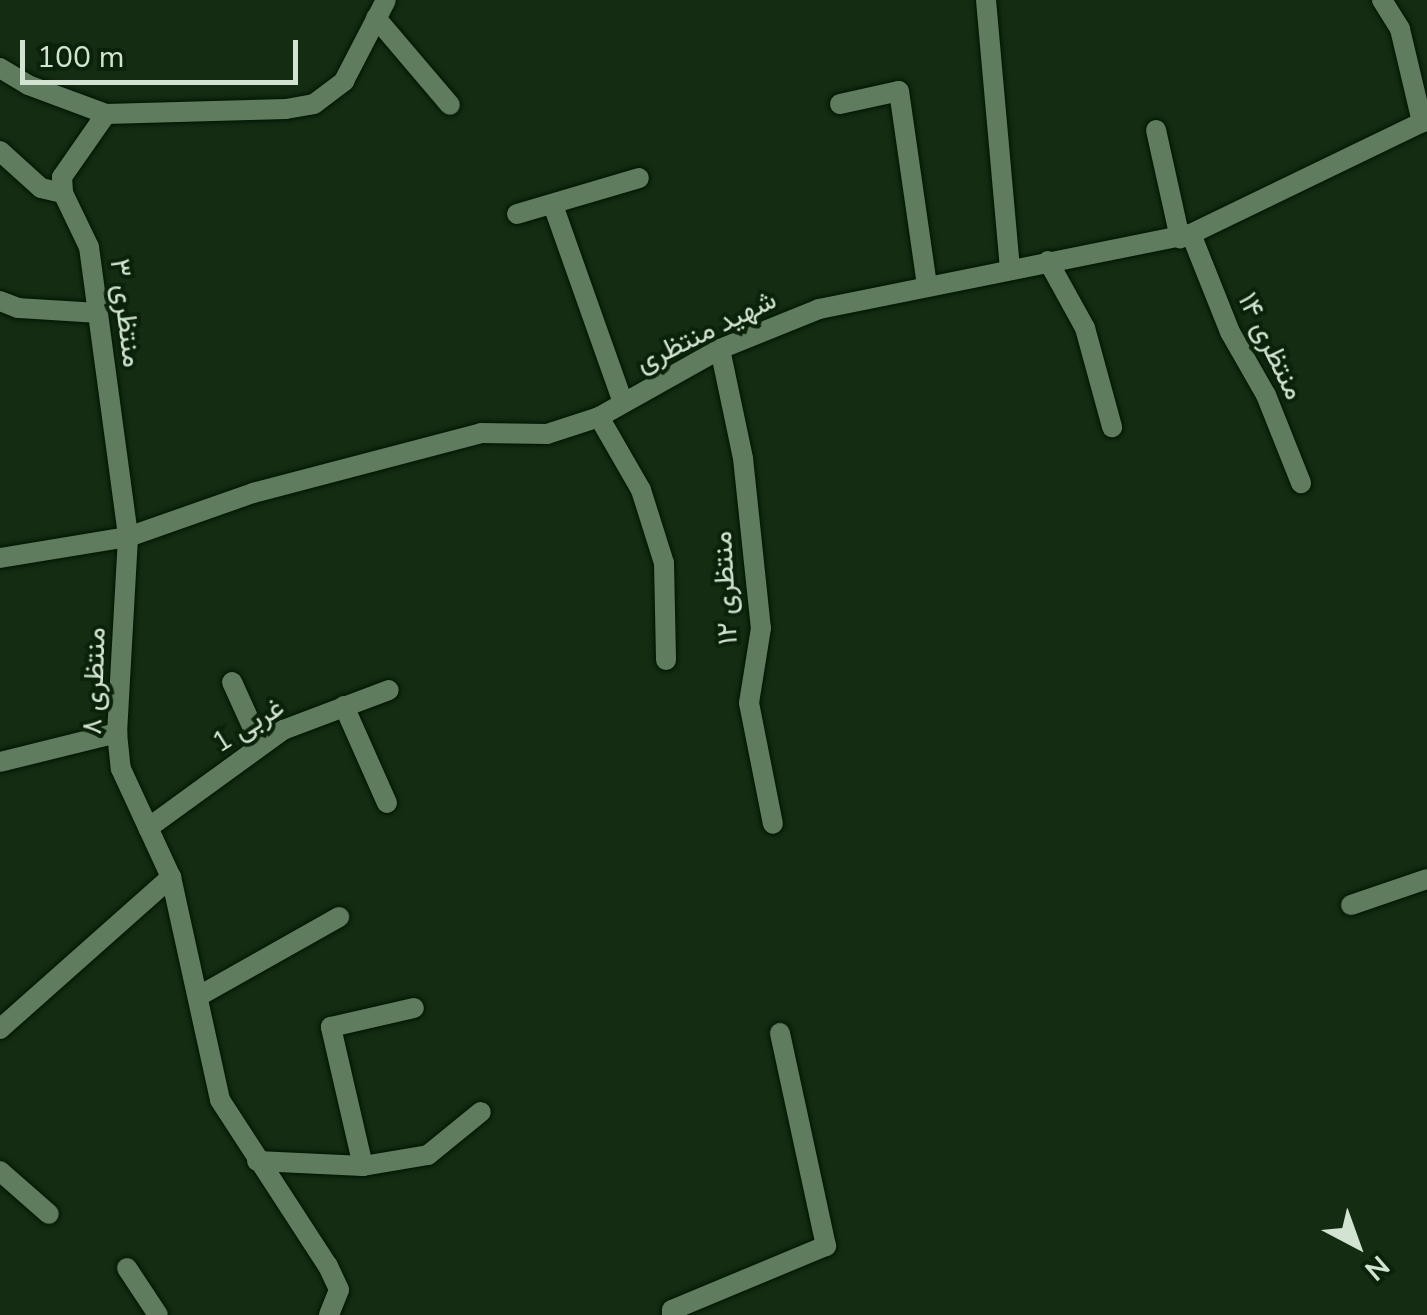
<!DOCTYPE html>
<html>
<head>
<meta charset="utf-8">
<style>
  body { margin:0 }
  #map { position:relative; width:1427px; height:1315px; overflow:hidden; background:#132c12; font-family:"Nunito Sans",Vazirmatn,sans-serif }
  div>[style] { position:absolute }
  .roads { filter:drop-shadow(0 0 2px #001400) drop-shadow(0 0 2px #001400) }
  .street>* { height:20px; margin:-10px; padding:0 10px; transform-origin:10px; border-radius:10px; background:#607c5e }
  span { translate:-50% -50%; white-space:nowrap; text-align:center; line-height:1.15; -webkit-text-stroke:8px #092209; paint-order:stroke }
  .street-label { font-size:28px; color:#d3e3d2 }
  .north { position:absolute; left:1307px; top:1195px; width:100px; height:100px; -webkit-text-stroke:8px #092209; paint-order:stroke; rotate:139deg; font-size:28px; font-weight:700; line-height:40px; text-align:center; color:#d3e3d2 }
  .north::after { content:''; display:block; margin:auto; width:35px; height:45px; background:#d3e3d2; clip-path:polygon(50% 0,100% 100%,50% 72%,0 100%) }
  .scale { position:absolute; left:20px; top:40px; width:278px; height:45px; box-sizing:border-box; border:5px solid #d3e3d2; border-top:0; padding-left:12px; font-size:30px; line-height:35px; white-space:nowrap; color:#d3e3d2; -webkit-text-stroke:8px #092209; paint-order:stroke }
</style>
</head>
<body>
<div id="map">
  <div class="roads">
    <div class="street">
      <div style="left:986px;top:0;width:270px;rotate:84.9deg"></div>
      <div style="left:1382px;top:0;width:34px;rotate:58deg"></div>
      <div style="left:1400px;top:29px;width:96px;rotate:76.7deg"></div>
      <div style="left:376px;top:18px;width:114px;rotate:49.6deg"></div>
      <div style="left:0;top:68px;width:33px;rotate:31deg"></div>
      <div style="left:28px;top:85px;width:83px;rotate:20.4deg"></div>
      <div style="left:106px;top:114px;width:180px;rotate:-1.6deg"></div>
      <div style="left:286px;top:109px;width:28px;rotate:-10deg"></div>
      <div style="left:314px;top:104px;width:38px;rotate:-37deg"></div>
      <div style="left:344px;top:81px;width:91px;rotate:-62.6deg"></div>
      <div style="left:840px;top:104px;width:60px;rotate:-12.4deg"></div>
      <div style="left:899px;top:91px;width:197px;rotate:81.8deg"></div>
      <div style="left:106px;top:114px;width:77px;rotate:124.9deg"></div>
      <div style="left:62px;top:177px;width:16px;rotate:86deg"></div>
      <div style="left:63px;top:193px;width:60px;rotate:64.3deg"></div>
      <div style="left:89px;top:247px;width:293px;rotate:82.3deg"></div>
      <div style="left:128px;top:537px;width:196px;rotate:93.2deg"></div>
      <div style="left:117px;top:733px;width:36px;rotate:84deg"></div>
      <div style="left:121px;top:769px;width:119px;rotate:65.2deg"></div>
      <div style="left:171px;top:877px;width:228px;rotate:77.6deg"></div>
      <div style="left:220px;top:1100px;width:198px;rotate:57deg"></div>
      <div style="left:328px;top:1266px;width:26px;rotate:65deg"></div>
      <div style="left:339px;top:1290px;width:27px;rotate:112deg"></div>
      <div style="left:1156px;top:130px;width:111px;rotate:77.5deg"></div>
      <div style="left:0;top:151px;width:55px;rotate:42.1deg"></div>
      <div style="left:41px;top:188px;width:23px;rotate:13deg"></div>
      <div style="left:553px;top:205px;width:210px;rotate:70.5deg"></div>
      <div style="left:517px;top:214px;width:127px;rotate:-16.4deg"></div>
      <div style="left:1191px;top:234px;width:105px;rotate:68.3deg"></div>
      <div style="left:1230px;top:332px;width:73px;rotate:60.3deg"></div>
      <div style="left:1266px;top:395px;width:95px;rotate:68.3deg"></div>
      <div style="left:1048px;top:261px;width:77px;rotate:61.1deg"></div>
      <div style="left:1085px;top:328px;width:103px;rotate:74.7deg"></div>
      <div style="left:0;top:301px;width:19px;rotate:21deg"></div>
      <div style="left:18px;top:308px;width:79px;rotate:3.6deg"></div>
      <div style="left:720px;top:349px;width:111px;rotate:78.1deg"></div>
      <div style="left:743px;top:458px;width:171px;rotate:84deg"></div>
      <div style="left:761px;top:628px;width:76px;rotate:99.1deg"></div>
      <div style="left:749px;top:703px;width:123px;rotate:78.8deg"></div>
      <div style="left:599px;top:417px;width:84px;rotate:60.1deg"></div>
      <div style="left:641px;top:490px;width:77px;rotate:72.5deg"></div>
      <div style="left:664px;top:563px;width:97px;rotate:88.8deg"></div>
      <div style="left:0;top:558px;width:130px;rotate:-9.3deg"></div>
      <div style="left:128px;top:537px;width:133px;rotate:-19.4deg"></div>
      <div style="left:253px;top:493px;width:236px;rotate:-14.7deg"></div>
      <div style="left:481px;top:433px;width:66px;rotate:0.9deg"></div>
      <div style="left:547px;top:434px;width:55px;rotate:-18.1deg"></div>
      <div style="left:599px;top:417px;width:139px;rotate:-29.3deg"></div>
      <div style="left:720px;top:349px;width:107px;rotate:-22deg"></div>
      <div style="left:819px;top:309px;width:379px;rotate:-11.4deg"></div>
      <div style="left:1191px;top:234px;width:262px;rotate:-25.8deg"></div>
      <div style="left:232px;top:682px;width:70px;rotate:65.6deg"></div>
      <div style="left:344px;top:706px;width:106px;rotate:66.1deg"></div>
      <div style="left:0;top:762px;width:121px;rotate:-13.9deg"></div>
      <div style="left:148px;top:828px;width:167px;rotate:-36deg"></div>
      <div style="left:283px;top:730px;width:113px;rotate:-20.7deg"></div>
      <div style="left:1351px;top:905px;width:80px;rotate:-18.9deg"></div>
      <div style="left:199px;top:996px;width:161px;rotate:-29.4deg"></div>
      <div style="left:0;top:1029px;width:229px;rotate:-41.6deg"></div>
      <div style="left:257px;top:1161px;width:106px;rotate:2.7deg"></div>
      <div style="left:363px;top:1166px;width:66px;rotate:-9.6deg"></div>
      <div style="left:428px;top:1155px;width:68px;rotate:-39.1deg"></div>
      <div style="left:363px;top:1166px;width:143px;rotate:-103deg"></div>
      <div style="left:331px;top:1027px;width:85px;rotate:-12.9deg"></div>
      <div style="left:0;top:1171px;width:65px;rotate:41.3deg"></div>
      <div style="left:127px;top:1268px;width:56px;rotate:56.6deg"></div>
      <div style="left:672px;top:1315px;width:5px;rotate:-90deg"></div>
      <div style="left:672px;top:1310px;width:167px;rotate:-22.6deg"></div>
      <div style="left:826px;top:1246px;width:218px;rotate:-102.2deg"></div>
    </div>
  </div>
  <div class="street-label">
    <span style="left:126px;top:313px;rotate:83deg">منتظری ۳</span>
    <span style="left:706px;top:331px;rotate:-26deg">شهید منتظری</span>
    <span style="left:1271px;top:346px;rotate:64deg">منتظری ۱۴</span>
    <span style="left:725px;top:588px;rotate:-93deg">منتظری ۱۲</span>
    <span style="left:94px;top:681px;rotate:-88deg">منتظری ۸</span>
    <span style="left:248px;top:725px;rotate:-32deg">غربی 1</span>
  </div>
  <div class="north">N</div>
  <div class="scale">100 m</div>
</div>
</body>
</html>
